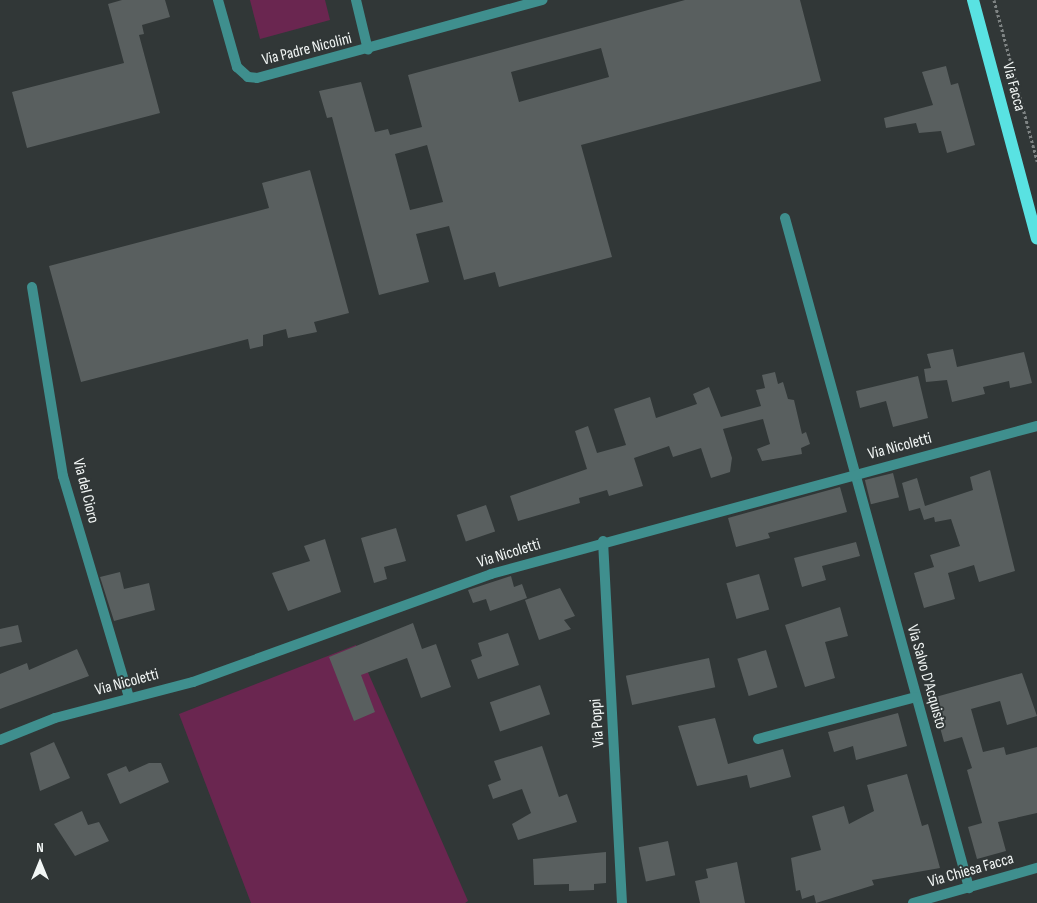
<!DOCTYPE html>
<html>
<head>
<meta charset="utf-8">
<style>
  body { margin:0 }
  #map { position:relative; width:1037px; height:903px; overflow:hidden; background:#313737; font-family:"Sofia Sans Condensed",sans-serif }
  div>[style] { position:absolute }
  .green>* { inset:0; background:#6a2650 }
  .building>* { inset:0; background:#595f5f; transform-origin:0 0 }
  .path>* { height:3px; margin-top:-1.5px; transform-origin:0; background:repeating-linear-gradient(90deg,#7f8484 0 2.5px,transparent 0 5px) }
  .street>* { height:10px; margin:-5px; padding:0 5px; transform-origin:5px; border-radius:5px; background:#3f8f8e }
  .primary>* { height:12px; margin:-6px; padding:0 6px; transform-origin:6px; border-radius:6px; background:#59e2e2 }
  span { translate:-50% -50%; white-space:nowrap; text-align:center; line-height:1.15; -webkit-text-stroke:4px #313737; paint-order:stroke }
  .street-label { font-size:16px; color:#f2f6f5 }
  .north { position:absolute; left:15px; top:838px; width:50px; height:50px; -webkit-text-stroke:4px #313737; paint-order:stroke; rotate:0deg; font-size:14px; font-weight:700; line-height:20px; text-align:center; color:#f2f6f5 }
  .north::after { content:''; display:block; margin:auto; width:18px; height:22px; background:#f2f6f5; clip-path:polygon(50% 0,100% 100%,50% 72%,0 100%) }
</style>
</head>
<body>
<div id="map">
  <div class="green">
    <div style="clip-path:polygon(250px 0,325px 0,330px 20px,260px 39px)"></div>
    <div style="clip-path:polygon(356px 645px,468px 901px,465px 903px,251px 903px,179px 714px)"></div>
  </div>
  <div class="building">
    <div style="clip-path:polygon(122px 0,165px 0,170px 17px,142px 25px,144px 34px,139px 35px,160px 113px,27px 148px,12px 92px,124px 63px,108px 4px)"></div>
    <div style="clip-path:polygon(evenodd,685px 0,800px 0,821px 81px,581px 145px,612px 257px,499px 287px,495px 272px,464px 280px,449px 226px,416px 234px,429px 282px,379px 295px,332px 117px,327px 118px,319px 91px,361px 82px,375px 132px,388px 129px,390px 135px,422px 127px,408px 75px,685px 0,601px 48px,609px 77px,519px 102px,511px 72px,601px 48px,685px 0,427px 145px,443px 202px,410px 210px,395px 154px,427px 145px)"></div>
    <div style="clip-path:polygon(946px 66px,951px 85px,958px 83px,975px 145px,947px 153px,941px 131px,919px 133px,916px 123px,886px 128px,884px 118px,933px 105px,922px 72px)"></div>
    <div style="clip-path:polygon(310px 170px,349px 313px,314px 322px,317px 332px,288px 338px,286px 329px,263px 335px,263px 346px,250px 349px,248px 339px,81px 382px,49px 266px,269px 208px,262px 183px)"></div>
    <div style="clip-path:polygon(953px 349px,957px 367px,1024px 352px,1032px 383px,1010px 388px,1009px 381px,983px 387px,985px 394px,952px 402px,947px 380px,926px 382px,924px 369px,931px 368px,927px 354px)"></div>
    <div style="clip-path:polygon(775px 372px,778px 384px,783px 382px,788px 399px,794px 400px,802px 434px,806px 432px,810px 444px,801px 448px,802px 454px,762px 461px,757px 449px,770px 444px,763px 419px,723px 429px,732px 458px,730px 472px,711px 478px,701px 448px,673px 457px,669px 446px,634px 458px,643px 486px,609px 496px,607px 490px,579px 498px,580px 503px,518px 521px,510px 496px,587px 469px,575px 431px,588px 426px,597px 453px,626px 445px,614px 409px,650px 397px,656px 418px,697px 404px,693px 394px,709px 387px,721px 417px,761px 406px,756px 390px,765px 388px,762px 375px)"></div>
    <div style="clip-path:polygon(918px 376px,928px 418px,893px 427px,886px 401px,860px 408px,856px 391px)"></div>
    <div style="clip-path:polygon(990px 470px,1015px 571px,979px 582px,974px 565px,948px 573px,955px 599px,924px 608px,914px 573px,934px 567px,930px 555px,960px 546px,951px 519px,935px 522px,934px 517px,924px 520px,920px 508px,909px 511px,902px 483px,917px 478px,925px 506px,973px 490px,970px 477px)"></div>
    <div style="left:893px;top:473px;width:25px;height:29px;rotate:76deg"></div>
    <div style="clip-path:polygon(840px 487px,847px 512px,768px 533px,770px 538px,736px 547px,728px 518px)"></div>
    <div style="left:486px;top:505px;width:28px;height:31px;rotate:71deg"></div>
    <div style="clip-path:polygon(396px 528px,406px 561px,384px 567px,387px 579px,374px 583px,361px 538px)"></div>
    <div style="clip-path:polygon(325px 539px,341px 592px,288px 611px,272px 573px,310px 561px,304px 546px)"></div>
    <div style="clip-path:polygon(856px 542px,860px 556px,822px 566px,826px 580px,802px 587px,794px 558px)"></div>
    <div style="clip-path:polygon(120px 572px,124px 589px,149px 583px,155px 610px,114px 621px,100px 577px)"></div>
    <div style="left:759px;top:574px;width:37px;height:34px;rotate:74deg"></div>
    <div style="clip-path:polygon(511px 576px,514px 587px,522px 584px,527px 598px,490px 611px,486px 599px,473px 603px,468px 590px)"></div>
    <div style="clip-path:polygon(560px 588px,575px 616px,564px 620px,571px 629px,539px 640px,525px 600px)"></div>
    <div style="clip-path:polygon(840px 607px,848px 636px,825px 642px,835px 678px,805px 687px,785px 625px)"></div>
    <div style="clip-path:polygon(413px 623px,422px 649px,436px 644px,451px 687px,421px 698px,407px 658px,361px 675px,375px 712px,354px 721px,329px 657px)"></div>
    <div style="clip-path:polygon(18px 625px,22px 642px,0 647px,0 629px)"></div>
    <div style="clip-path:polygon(508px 633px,519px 665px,478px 679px,471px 660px,482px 656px,478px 643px)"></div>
    <div style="clip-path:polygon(77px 649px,89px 676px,0 709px,0 674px,27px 663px,29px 670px)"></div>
    <div style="left:766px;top:650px;width:39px;height:30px;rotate:73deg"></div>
    <div style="left:709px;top:658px;width:30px;height:85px;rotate:78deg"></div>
    <div style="clip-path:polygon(1022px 673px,1037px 716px,1007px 725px,1000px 701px,971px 709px,983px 752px,1004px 747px,1006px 755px,1037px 747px,1037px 813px,998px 822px,1006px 851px,977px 859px,968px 827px,982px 823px,967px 770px,972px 768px,962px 737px,944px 742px,932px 698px)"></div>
    <div style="left:540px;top:685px;width:31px;height:53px;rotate:71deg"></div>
    <div style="clip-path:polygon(898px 713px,907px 746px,856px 760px,853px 746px,834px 752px,828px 732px)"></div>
    <div style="clip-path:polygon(715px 718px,728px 764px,783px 749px,791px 777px,750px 788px,747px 775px,697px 786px,678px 726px)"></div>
    <div style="clip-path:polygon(54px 742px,70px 778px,40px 791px,30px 753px)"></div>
    <div style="clip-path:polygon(542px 746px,559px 797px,567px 794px,577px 822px,518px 840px,512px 824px,531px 813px,522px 789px,493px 799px,488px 785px,501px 780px,494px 761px)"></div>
    <div style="clip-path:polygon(149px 763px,161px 763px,169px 782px,120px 804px,107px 774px,126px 766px,129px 772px)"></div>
    <div style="clip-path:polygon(907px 774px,922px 826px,928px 824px,940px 868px,872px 880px,874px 885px,816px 903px,814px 895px,802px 899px,800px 890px,796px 891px,791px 858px,821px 850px,812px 816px,844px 806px,849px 824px,874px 811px,867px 785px)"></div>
    <div style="clip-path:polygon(82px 811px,88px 825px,99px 822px,109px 841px,75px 856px,54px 824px)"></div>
    <div style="left:668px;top:841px;width:35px;height:30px;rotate:78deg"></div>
    <div style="clip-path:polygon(606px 852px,606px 883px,594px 884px,594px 890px,569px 891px,569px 884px,534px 885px,533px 859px)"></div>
    <div style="clip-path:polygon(737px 862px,745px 903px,700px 903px,695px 881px,708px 878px,706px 869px)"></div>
  </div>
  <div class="path">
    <div style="left:994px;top:0;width:167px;rotate:75deg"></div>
  </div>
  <div class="street">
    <div style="left:218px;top:0;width:70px;rotate:74.2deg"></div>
    <div style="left:237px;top:67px;width:15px;rotate:42deg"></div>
    <div style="left:248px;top:77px;width:9px;rotate:6deg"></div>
    <div style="left:257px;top:78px;width:296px;rotate:-15.3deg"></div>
    <div style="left:356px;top:0;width:51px;rotate:76.5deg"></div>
    <div style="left:785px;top:218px;width:695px;rotate:74.64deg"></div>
    <div style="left:32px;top:287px;width:192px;rotate:80.7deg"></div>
    <div style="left:63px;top:476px;width:231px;rotate:73.4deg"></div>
    <div style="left:603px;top:541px;width:362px;rotate:87deg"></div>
    <div style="left:758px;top:739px;width:163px;rotate:-14.9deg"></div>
    <div style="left:0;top:740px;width:59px;rotate:-21.8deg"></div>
    <div style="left:55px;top:718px;width:143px;rotate:-14.6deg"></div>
    <div style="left:193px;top:682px;width:317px;rotate:-19.9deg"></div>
    <div style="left:491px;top:574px;width:566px;rotate:-15.17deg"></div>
    <div style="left:913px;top:903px;width:129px;rotate:-15.8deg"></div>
  </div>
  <div class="primary">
    <div style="left:973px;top:0;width:247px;rotate:75deg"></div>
  </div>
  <div class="street-label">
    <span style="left:307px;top:50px;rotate:-14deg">Via Padre Nicolini</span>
    <span style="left:1013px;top:87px;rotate:75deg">Via Facca</span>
    <span style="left:900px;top:447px;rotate:-15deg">Via Nicoletti</span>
    <span style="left:85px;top:491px;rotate:76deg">Via del Cioro</span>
    <span style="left:509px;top:554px;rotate:-17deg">Via Nicoletti</span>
    <span style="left:926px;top:677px;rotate:74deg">Via Salvo D'Acquisto</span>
    <span style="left:127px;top:683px;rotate:-15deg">Via Nicoletti</span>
    <span style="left:598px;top:723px;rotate:-94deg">Via Poppi</span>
    <span style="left:971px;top:871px;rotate:-16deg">Via Chiesa Facca</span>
  </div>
  <div class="north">N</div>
</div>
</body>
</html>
